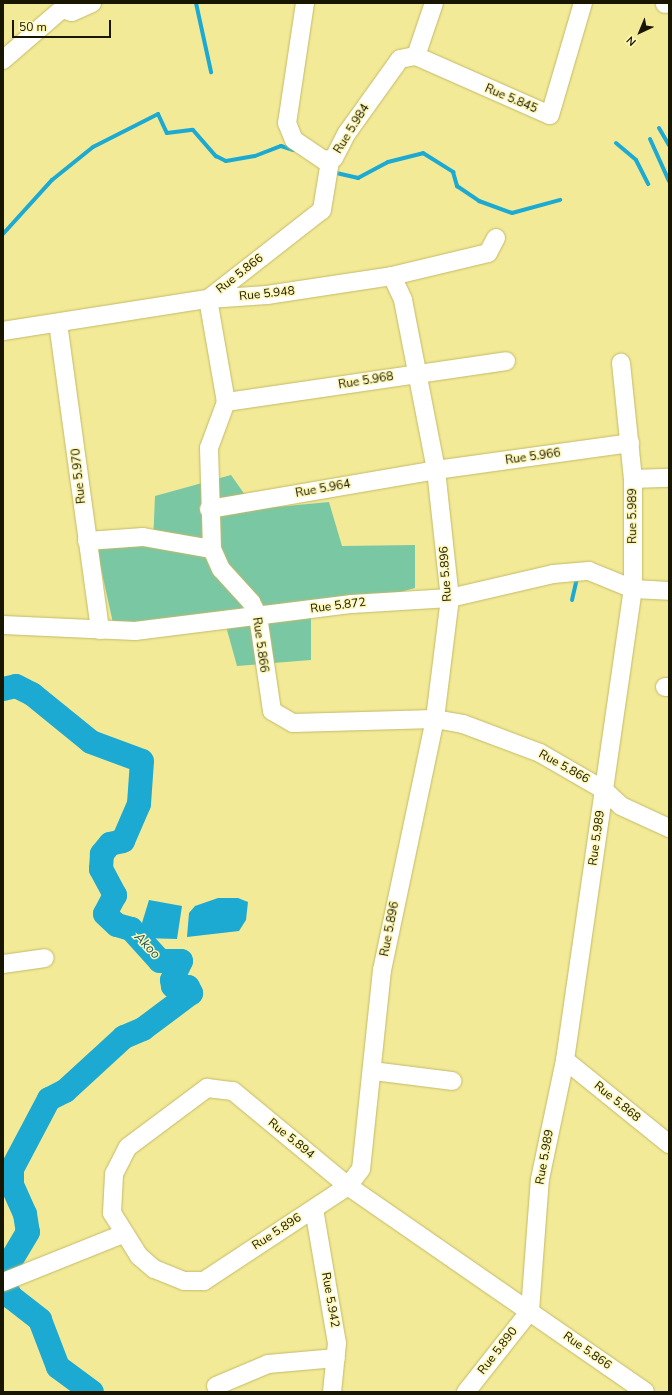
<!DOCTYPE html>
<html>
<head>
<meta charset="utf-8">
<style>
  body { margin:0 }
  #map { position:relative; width:672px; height:1395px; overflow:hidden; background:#f3ea97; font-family:"Nunito Sans",sans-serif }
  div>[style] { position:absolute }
  .green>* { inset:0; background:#7ac7a3 }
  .water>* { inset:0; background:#1caad2 }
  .stream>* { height:4px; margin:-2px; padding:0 2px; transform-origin:2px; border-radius:2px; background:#1caad2 }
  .river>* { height:24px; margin:-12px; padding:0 12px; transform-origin:12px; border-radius:12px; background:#1caad2 }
  .roads { filter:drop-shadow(0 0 1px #c3ba69) drop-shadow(0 0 1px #c3ba69) }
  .minor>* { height:18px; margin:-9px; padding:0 9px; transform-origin:9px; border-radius:9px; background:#fff }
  span { translate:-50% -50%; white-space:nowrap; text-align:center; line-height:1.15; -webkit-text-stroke:3px #fdf7b6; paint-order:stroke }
  .street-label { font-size:12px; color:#191600 }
  .water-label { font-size:13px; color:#205465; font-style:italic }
  .frame { position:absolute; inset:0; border:4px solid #191600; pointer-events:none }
  .north { position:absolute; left:620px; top:12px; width:40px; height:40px; -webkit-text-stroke:3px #fdf7b6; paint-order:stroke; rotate:224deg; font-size:11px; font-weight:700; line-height:16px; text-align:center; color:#191600 }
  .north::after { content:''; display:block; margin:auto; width:14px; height:18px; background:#191600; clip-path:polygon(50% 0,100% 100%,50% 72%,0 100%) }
  .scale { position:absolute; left:12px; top:20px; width:99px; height:18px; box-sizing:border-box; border:2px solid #191600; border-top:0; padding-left:5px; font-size:12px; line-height:14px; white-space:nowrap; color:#191600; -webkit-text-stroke:3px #fdf7b6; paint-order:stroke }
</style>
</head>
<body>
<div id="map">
  <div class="green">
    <div style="clip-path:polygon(231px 475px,255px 509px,329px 502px,342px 546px,415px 545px,415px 588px,311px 616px,311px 660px,237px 666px,224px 619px,113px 623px,96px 546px,153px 544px,155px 496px)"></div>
  </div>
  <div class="water">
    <div style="clip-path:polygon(218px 898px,238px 898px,248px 902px,246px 920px,239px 931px,187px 937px,189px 913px,195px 906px)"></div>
    <div style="clip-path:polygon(149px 900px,182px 906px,177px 939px,144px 938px,142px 923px)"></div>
  </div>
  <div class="stream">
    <div style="left:196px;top:3px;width:71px;rotate:77.7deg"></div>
    <div style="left:659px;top:128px;width:20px;rotate:60deg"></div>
    <div style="left:650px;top:139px;width:46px;rotate:65.7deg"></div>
    <div style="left:616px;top:143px;width:26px;rotate:40deg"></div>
    <div style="left:636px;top:160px;width:27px;rotate:63deg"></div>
    <div style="left:332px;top:172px;width:27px;rotate:13deg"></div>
    <div style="left:358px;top:178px;width:34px;rotate:-28deg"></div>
    <div style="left:388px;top:162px;width:36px;rotate:-14deg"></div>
    <div style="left:423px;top:153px;width:36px;rotate:32deg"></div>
    <div style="left:453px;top:172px;width:15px;rotate:74deg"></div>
    <div style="left:457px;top:186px;width:27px;rotate:34deg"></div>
    <div style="left:479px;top:201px;width:35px;rotate:20deg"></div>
    <div style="left:512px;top:213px;width:50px;rotate:-15.2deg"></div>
    <div style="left:3px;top:234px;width:73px;rotate:-47.8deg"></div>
    <div style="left:52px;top:180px;width:53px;rotate:-38.8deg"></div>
    <div style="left:93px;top:147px;width:73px;rotate:-26.9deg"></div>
    <div style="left:158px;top:114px;width:21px;rotate:65deg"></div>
    <div style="left:167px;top:133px;width:26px;rotate:-7deg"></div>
    <div style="left:193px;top:130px;width:35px;rotate:49deg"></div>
    <div style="left:216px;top:156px;width:11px;rotate:27deg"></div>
    <div style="left:226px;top:161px;width:29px;rotate:-10deg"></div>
    <div style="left:255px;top:156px;width:28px;rotate:-21deg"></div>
    <div style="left:281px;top:146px;width:13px;rotate:18deg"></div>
    <div style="left:572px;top:600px;width:22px;rotate:-77deg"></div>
  </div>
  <div class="river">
    <div style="left:3px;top:689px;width:13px;rotate:-13deg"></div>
    <div style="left:16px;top:686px;width:18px;rotate:27deg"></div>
    <div style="left:32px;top:694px;width:76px;rotate:39.1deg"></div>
    <div style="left:91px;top:742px;width:54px;rotate:20.4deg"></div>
    <div style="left:142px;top:761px;width:43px;rotate:94deg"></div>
    <div style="left:139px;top:804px;width:40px;rotate:113.4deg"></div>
    <div style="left:123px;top:841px;width:13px;rotate:167deg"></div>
    <div style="left:110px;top:844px;width:13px;rotate:129deg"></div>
    <div style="left:102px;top:854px;width:15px;rotate:94deg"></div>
    <div style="left:101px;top:869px;width:30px;rotate:62deg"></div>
    <div style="left:115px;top:895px;width:21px;rotate:118deg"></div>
    <div style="left:105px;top:914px;width:16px;rotate:43deg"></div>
    <div style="left:117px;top:925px;width:15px;rotate:16deg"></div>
    <div style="left:131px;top:929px;width:43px;rotate:47.8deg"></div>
    <div style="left:160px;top:961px;width:21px"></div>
    <div style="left:181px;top:961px;width:21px;rotate:115deg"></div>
    <div style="left:172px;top:980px;width:6px;rotate:81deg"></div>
    <div style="left:173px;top:986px;width:15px;rotate:4deg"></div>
    <div style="left:188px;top:987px;width:7px;rotate:63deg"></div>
    <div style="left:191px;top:993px;width:60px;rotate:143.1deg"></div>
    <div style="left:143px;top:1029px;width:21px;rotate:157deg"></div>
    <div style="left:124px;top:1037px;width:80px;rotate:137.5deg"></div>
    <div style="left:65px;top:1091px;width:18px;rotate:153deg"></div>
    <div style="left:49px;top:1099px;width:79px;rotate:117.9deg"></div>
    <div style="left:12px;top:1169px;width:16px;rotate:90deg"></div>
    <div style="left:12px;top:1185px;width:32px;rotate:66deg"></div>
    <div style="left:25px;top:1214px;width:18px;rotate:81deg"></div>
    <div style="left:28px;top:1232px;width:49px;rotate:120.8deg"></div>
    <div style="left:3px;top:1282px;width:17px;rotate:62deg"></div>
    <div style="left:11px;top:1297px;width:37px;rotate:38deg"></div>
    <div style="left:40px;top:1320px;width:50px;rotate:69deg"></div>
    <div style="left:58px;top:1367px;width:42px;rotate:36.3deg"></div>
  </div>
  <div class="roads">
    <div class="minor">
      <div style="left:305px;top:3px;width:121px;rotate:98.5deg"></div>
      <div style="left:287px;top:123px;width:18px;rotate:68deg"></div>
      <div style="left:294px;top:140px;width:36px;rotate:34deg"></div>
      <div style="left:324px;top:160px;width:10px;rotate:-11deg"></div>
      <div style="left:334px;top:158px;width:28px;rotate:-63deg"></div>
      <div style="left:347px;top:133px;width:91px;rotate:-54.4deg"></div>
      <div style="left:400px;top:59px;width:16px;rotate:-11deg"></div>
      <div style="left:434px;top:3px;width:56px;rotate:108.8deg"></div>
      <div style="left:416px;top:56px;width:146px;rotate:23.8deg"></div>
      <div style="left:550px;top:115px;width:117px;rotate:-73.6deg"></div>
      <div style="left:665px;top:4px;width:4px;rotate:-14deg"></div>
      <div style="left:3px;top:60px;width:78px;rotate:-40.8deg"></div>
      <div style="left:62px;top:9px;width:10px;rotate:17deg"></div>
      <div style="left:72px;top:12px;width:22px;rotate:-24deg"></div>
      <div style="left:330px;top:161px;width:50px;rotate:99.3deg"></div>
      <div style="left:322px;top:210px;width:145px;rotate:142deg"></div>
      <div style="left:208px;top:299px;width:105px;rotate:80.1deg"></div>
      <div style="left:226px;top:402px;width:49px;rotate:110.3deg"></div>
      <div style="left:209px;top:448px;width:101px;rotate:88.3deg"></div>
      <div style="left:212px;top:549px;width:22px;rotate:66deg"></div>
      <div style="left:221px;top:569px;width:45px;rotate:47.7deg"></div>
      <div style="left:251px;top:602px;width:16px;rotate:63deg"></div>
      <div style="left:258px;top:616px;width:96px;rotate:81.6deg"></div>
      <div style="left:272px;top:711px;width:24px;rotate:30deg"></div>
      <div style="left:293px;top:723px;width:142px;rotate:-1.6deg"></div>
      <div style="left:435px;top:719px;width:28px;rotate:10deg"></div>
      <div style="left:463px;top:724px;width:82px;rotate:20.6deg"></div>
      <div style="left:540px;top:753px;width:74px;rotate:30deg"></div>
      <div style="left:604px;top:790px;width:23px;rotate:43deg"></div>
      <div style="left:621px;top:806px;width:53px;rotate:24.6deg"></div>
      <div style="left:392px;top:276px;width:26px;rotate:65deg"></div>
      <div style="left:403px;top:300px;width:173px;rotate:79deg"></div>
      <div style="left:436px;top:470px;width:129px;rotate:83.8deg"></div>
      <div style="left:450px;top:598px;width:122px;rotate:97.1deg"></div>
      <div style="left:435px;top:719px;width:257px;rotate:101.9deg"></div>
      <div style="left:382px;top:970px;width:200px;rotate:96deg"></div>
      <div style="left:361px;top:1169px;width:21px;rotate:127deg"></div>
      <div style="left:348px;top:1186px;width:173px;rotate:146.6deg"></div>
      <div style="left:204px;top:1281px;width:20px;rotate:180deg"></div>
      <div style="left:184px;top:1281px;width:32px;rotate:-158deg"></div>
      <div style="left:154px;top:1269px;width:20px;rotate:-139deg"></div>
      <div style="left:139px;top:1256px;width:51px;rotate:-122.1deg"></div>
      <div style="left:112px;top:1213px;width:39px;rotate:-87deg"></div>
      <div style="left:114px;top:1174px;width:30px;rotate:-63deg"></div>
      <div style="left:128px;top:1147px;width:99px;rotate:-36.8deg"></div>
      <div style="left:207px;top:1088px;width:26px;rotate:7deg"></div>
      <div style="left:233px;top:1091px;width:149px;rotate:39.6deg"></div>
      <div style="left:348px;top:1186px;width:361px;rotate:34.7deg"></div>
      <div style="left:58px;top:323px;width:310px;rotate:82.2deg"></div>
      <div style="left:3px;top:331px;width:207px;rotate:-8.9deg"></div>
      <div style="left:208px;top:299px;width:59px;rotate:-3.9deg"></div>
      <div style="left:267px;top:295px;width:126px;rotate:-8.6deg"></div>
      <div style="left:392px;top:276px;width:99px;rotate:-13.5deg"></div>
      <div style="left:488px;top:253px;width:17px;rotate:-62deg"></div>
      <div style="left:226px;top:402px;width:283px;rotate:-8.3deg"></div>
      <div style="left:633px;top:479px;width:36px;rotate:-2deg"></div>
      <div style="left:209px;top:509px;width:230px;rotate:-9.7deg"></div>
      <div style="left:436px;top:470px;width:196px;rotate:-7.9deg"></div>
      <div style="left:87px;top:541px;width:56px;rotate:-4.1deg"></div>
      <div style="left:143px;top:537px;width:70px;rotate:9.9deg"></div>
      <div style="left:3px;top:625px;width:132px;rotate:2.6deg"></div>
      <div style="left:135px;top:631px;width:219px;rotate:-7.1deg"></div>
      <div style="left:352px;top:604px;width:98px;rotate:-3.5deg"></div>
      <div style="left:450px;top:598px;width:106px;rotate:-13.1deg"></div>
      <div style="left:553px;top:574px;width:36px;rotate:-5deg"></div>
      <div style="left:589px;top:571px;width:48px;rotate:22.2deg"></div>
      <div style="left:633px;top:589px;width:36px;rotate:3deg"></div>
      <div style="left:665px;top:687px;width:4px"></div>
      <div style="left:3px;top:964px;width:42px;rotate:-8.1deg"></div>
      <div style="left:565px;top:1060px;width:134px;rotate:38.9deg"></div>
      <div style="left:373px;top:1071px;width:80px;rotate:7.2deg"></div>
      <div style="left:314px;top:1209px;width:136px;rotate:80.3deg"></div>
      <div style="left:337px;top:1343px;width:49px;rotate:95.8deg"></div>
      <div style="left:3px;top:1282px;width:129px;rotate:-21.8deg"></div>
      <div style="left:530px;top:1311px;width:132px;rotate:-85.7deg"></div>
      <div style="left:540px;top:1179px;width:122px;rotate:-78.1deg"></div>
      <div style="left:565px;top:1060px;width:476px;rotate:-81.8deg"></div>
      <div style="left:633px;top:589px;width:110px;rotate:-90deg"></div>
      <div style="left:633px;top:479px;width:117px;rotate:-95.9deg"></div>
      <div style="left:216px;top:1386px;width:56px;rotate:-22.9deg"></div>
      <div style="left:268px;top:1364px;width:68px;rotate:-5deg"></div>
      <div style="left:466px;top:1392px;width:103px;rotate:-51.7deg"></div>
    </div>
  </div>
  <div class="street-label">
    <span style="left:511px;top:99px;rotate:23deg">Rue 5.845</span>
    <span style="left:352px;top:129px;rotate:-58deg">Rue 5.984</span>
    <span style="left:240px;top:274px;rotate:-38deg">Rue 5.866</span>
    <span style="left:267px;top:294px;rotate:-6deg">Rue 5.948</span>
    <span style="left:366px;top:381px;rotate:-9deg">Rue 5.968</span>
    <span style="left:533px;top:457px;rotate:-8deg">Rue 5.966</span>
    <span style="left:79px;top:476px;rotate:-96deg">Rue 5.970</span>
    <span style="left:323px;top:489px;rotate:-10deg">Rue 5.964</span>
    <span style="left:633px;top:516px;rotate:-90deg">Rue 5.989</span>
    <span style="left:446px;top:574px;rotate:-94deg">Rue 5.896</span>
    <span style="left:338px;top:606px;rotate:-7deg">Rue 5.872</span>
    <span style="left:260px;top:645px;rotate:82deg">Rue 5.866</span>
    <span style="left:564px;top:767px;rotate:29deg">Rue 5.866</span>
    <span style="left:597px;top:838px;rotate:-82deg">Rue 5.989</span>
    <span style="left:390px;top:929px;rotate:-79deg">Rue 5.896</span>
    <span style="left:617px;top:1102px;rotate:39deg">Rue 5.868</span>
    <span style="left:291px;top:1139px;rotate:39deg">Rue 5.894</span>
    <span style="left:545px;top:1157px;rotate:-80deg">Rue 5.989</span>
    <span style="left:277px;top:1232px;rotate:-33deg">Rue 5.896</span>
    <span style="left:330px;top:1300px;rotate:80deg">Rue 5.942</span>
    <span style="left:498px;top:1351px;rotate:-52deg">Rue 5.890</span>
    <span style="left:587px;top:1351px;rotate:35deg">Rue 5.866</span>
  </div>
  <div class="water-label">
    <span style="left:147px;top:946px;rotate:46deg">Akoo</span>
  </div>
  <div class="frame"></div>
  <div class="north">N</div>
  <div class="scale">50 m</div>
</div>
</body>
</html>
